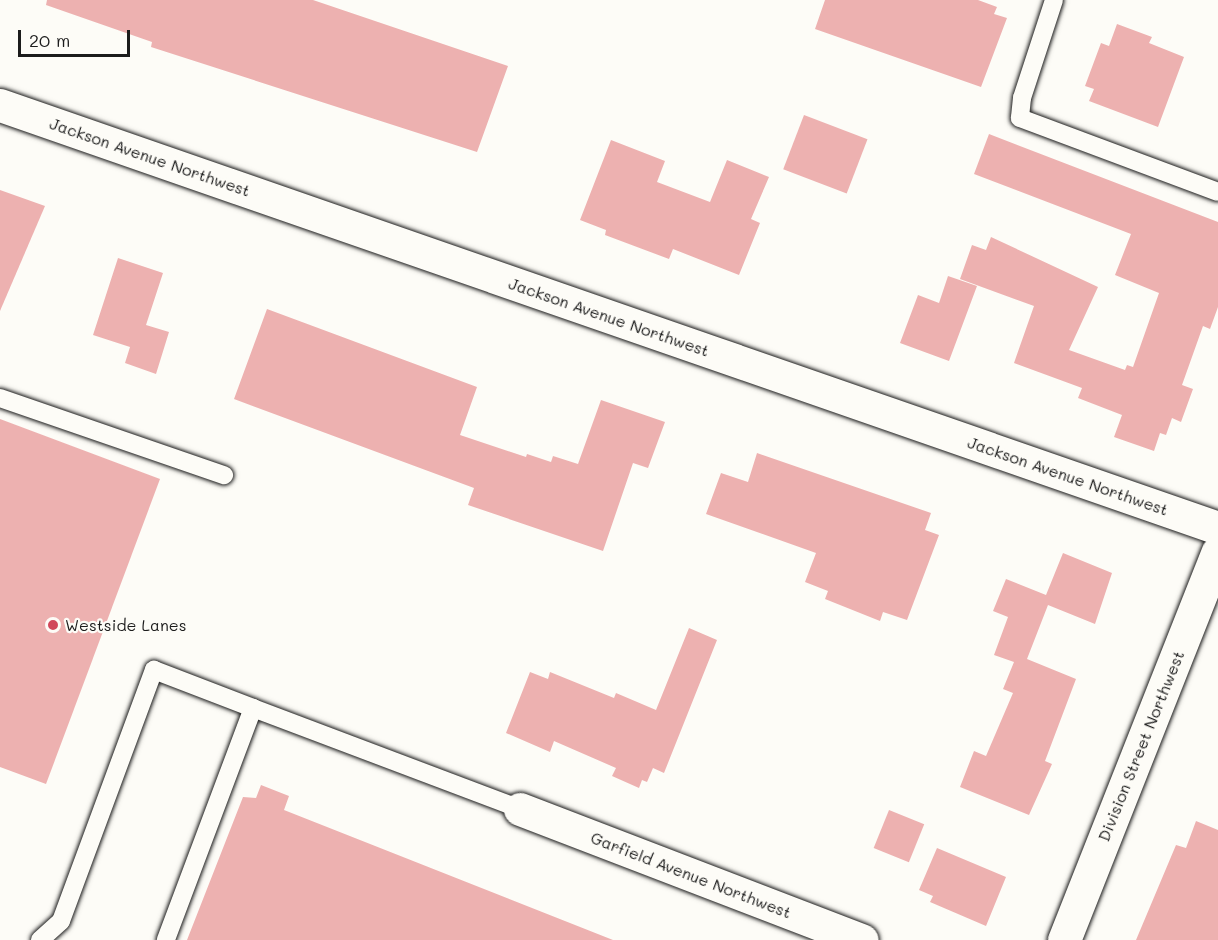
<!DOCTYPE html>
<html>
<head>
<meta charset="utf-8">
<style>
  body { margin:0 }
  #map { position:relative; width:1218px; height:940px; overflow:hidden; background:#fdfcf7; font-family:Mali,sans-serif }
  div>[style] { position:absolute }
  .building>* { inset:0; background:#edb1b0; transform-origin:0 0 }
  .roads { filter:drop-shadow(0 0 2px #1c1c1c) drop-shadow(0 0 2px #1c1c1c) }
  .service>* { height:18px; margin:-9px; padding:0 9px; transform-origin:9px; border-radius:9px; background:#fdfcf7 }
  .minor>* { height:33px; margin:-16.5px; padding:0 16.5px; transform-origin:16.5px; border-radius:16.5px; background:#fdfcf7 }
  .tertiary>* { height:33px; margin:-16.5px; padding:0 16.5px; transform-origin:16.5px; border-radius:16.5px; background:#fdfcf7 }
  .dots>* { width:16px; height:16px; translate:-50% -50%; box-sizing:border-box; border:3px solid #fdfcf7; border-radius:50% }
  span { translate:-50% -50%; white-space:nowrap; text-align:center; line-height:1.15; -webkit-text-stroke:4.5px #fdfcf7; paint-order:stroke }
  .street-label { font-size:16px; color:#1c1c1c }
  .poi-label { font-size:16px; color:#1c1c1c }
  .left { translate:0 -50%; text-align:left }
  .scale { position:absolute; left:18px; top:30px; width:112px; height:27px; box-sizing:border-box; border:3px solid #1c1c1c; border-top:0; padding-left:8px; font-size:18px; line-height:21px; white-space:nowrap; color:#1c1c1c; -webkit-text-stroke:4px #fdfcf7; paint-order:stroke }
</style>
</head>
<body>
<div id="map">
  <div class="building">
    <div style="clip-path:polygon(47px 0,313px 0,508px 66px,477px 152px,151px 47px,152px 42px,46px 5px)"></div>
    <div style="clip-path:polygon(825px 0,978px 0,997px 7px,994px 14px,1007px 18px,981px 87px,815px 29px)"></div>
    <div style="clip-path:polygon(1117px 24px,1152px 37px,1149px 43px,1184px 57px,1158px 127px,1089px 101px,1094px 89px,1085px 86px,1101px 43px,1109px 46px)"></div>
    <div style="left:804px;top:115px;width:68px;height:58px;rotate:21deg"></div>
    <div style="clip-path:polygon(989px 134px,1218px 222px,1218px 307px,1210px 329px,1203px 326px,1182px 385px,1193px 389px,1181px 422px,1172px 418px,1166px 435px,1160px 433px,1154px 451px,1114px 437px,1122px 415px,1078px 398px,1082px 388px,1014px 363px,1034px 306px,960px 279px,972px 245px,986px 250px,991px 237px,1098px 287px,1069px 350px,1125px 370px,1127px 365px,1133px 367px,1159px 293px,1115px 275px,1131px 234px,974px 174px)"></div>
    <div style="clip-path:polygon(611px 140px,665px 161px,657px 182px,710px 202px,727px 160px,769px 177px,751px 219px,760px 223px,739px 275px,673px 249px,669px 259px,605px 235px,606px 230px,580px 220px)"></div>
    <div style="clip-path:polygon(0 190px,45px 206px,0 311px)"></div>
    <div style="clip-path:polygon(118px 258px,163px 273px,146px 325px,169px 332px,156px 374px,125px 363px,130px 347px,93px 335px)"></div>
    <div style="clip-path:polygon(948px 276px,977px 286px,949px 361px,900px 343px,918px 295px,939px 303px)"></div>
    <div style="clip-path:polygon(267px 309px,477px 387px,460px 435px,526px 457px,527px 454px,551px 462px,553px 456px,578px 464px,601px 400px,665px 422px,648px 468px,633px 463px,603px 551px,468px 505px,474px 488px,234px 399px)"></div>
    <div style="clip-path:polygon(0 419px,160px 479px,46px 784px,0 767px)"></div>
    <div style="clip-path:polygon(757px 453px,931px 513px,925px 530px,939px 535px,907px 620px,883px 612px,880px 621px,825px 599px,828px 591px,805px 582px,816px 553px,706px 514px,721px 473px,748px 482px)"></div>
    <div style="clip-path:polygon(1063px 553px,1112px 573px,1095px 624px,1048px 605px,1027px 659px,1076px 679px,1045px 761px,1052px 764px,1029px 815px,960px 787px,974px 751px,986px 756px,1013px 693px,1003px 689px,1014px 662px,994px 655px,1008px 617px,993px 611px,1006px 579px,1046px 595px)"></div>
    <div style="clip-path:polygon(689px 628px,717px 640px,664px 773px,653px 768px,647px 782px,642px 780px,639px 788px,612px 776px,616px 768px,554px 741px,550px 752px,506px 733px,530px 672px,548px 679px,550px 672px,614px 698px,616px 693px,656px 710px)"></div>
    <div style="clip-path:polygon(261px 785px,289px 796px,284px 810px,613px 940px,187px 940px,243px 797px,256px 798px)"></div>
    <div style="left:889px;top:810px;width:38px;height:41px;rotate:22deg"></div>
    <div style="clip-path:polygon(1196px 821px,1218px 830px,1218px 940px,1136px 940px,1176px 845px,1186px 848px)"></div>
    <div style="clip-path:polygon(937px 848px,1006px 877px,986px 926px,930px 902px,933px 896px,919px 890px)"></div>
  </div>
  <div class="roads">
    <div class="service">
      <div style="left:1054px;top:0;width:103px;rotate:108.1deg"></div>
      <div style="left:1022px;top:98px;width:20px;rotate:96deg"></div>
      <div style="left:1020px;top:118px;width:211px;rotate:20.5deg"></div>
      <div style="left:0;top:398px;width:237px;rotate:19deg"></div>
      <div style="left:253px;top:708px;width:285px;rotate:20.7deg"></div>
      <div style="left:40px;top:940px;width:28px;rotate:-42deg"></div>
      <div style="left:61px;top:921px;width:268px;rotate:-69.7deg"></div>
      <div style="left:154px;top:670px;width:106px;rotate:21deg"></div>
      <div style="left:253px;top:708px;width:248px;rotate:110.6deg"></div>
    </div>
    <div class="minor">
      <div style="left:0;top:105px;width:1289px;rotate:19.15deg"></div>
      <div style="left:520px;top:809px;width:366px;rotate:21deg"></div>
    </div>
    <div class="tertiary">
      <div style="left:1064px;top:940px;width:417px;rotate:-68.4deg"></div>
    </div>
  </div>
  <div class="dots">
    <div style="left:53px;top:625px;background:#d1495b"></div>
  </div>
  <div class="street-label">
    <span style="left:150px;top:157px;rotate:19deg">Jackson Avenue Northwest</span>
    <span style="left:609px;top:317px;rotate:19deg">Jackson Avenue Northwest</span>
    <span style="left:1068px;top:476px;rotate:19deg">Jackson Avenue Northwest</span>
    <span style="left:1141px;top:746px;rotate:-68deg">Division Street Northwest</span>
    <span style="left:691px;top:875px;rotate:21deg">Garfield Avenue Northwest</span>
  </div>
  <div class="poi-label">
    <span class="left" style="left:65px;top:625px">Westside Lanes</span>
  </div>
  <div class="scale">20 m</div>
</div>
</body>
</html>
